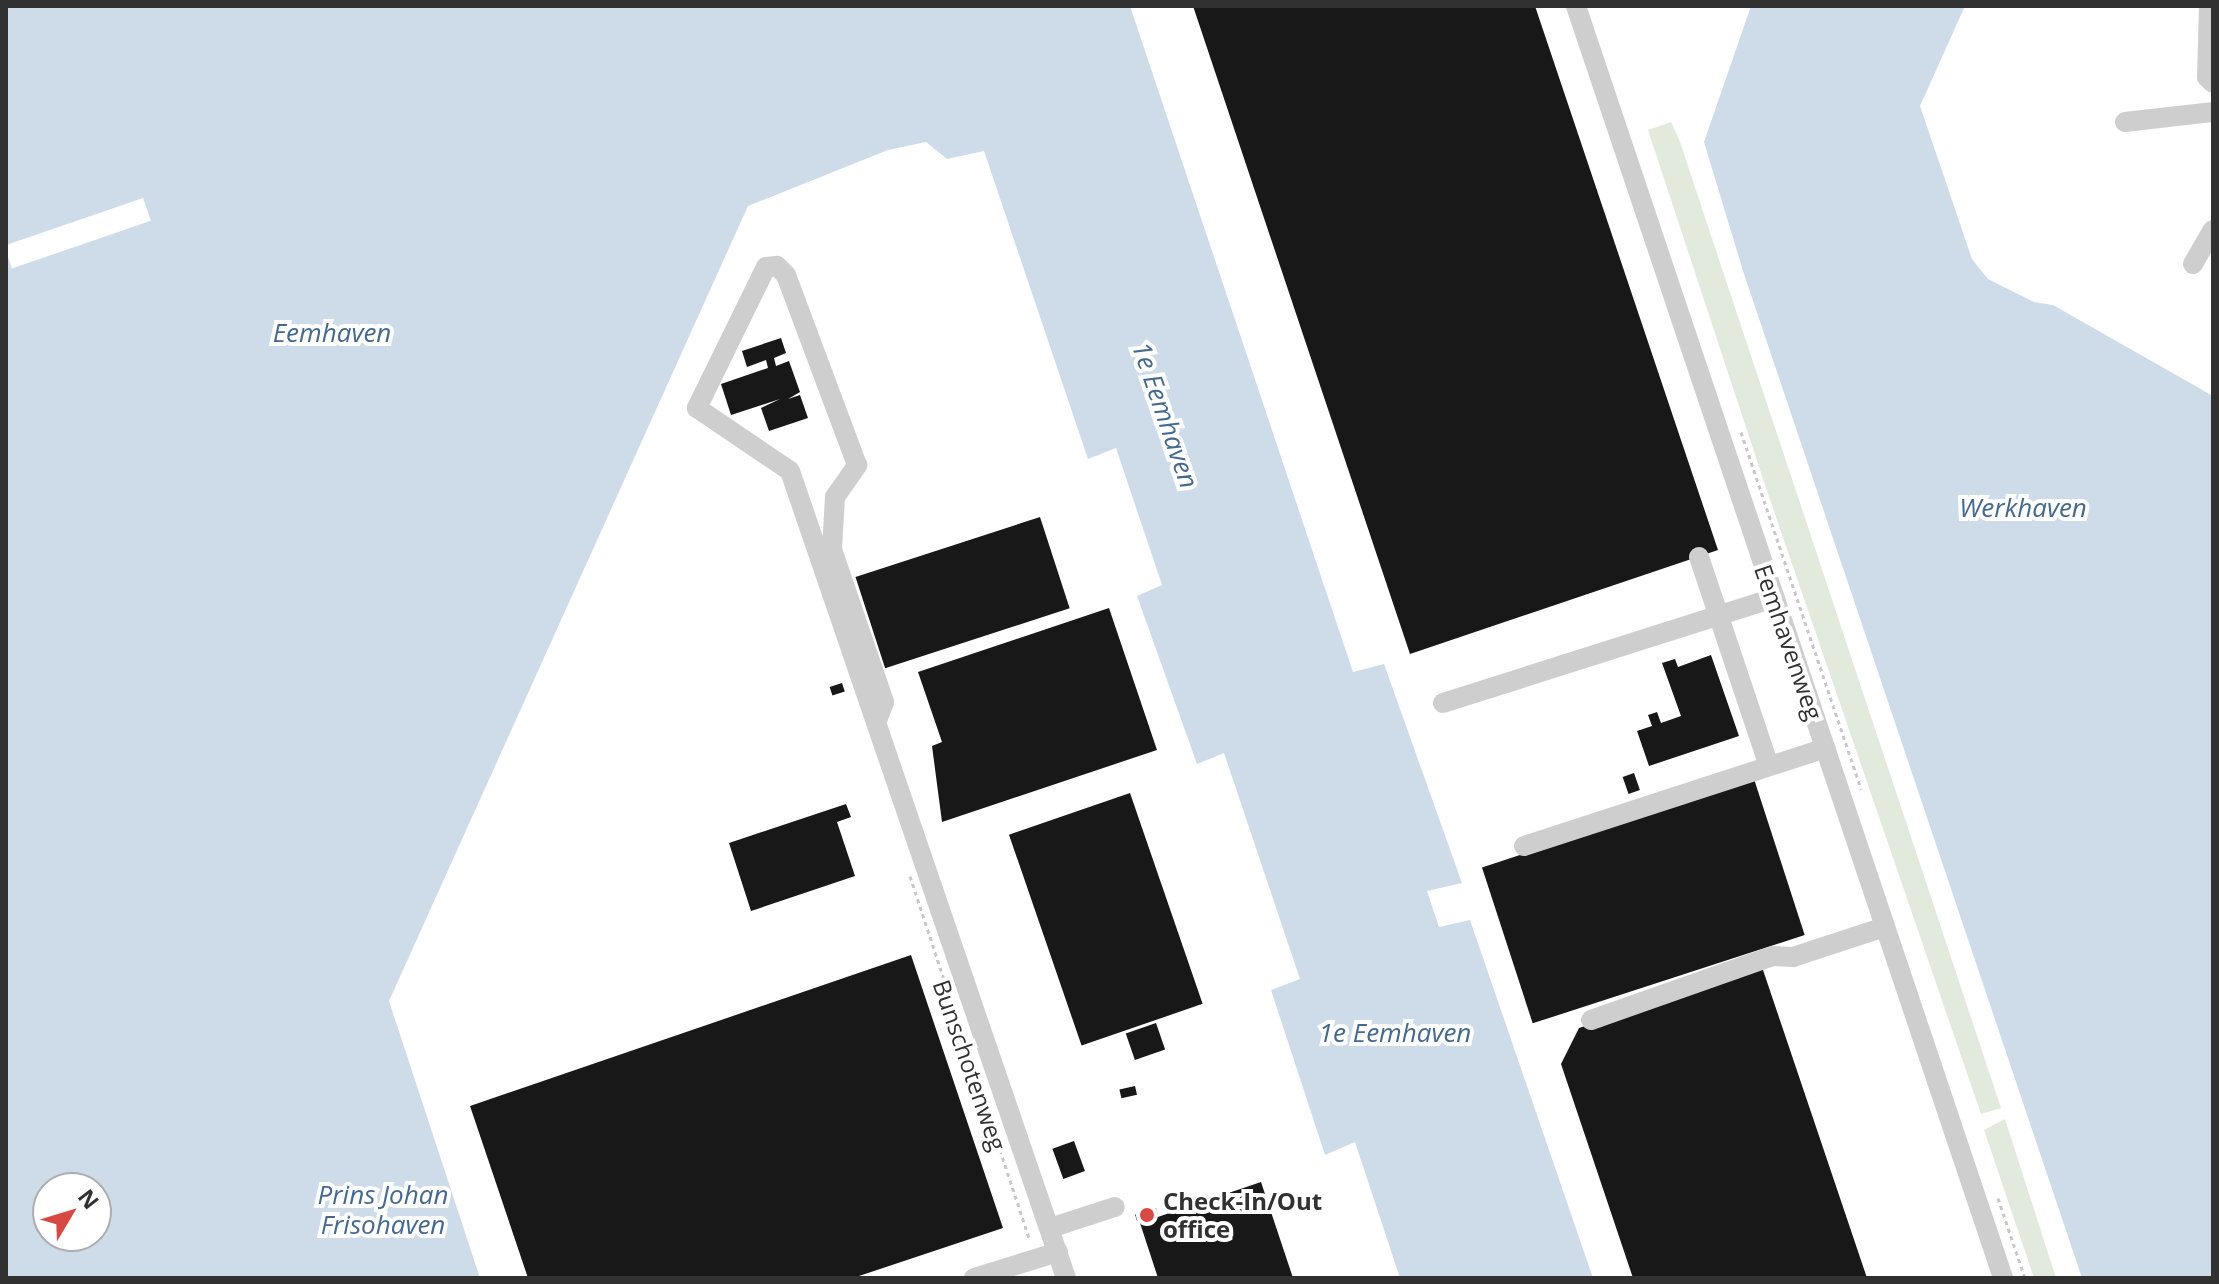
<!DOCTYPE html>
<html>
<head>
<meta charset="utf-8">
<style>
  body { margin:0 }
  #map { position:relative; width:2219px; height:1284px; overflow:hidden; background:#fff; font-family:"Open Sans",sans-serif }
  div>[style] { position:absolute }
  .green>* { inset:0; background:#e2e9dd }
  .water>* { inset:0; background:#cedcea }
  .pier>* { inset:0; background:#fff; transform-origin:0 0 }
  .building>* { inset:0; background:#181818; transform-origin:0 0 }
  .path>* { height:3px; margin-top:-1.5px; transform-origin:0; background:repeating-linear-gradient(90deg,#c8c8c8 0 4px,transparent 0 8px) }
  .minor>* { height:20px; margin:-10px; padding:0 10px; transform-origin:10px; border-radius:10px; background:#cecece }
  .dots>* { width:22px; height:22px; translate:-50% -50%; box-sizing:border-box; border:4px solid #fff; border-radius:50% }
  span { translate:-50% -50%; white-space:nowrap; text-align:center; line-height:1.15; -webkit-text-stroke:8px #fff; paint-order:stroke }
  .street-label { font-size:24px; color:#313131 }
  .poi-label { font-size:24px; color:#313131; font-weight:700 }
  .left { translate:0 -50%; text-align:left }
  .water-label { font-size:26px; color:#45698d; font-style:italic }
  .frame { position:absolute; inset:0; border:8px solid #313131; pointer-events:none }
  .north { position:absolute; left:32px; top:1172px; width:80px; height:80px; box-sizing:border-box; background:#fff; border:2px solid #adadad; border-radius:50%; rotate:52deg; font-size:22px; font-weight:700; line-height:32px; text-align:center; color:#313131 }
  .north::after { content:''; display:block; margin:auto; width:28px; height:36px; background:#d74943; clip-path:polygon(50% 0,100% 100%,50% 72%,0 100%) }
</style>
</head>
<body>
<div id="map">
  <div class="green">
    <div style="clip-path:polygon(1671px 122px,1679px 139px,2001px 1108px,1981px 1114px,1766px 488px,1648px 130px)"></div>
    <div style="clip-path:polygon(2005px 1119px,2056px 1278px,2034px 1278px,1984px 1130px)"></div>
  </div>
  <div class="water">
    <div style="clip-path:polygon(evenodd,6px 6px,1130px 6px,1353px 672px,1384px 664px,1462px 883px,1427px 891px,1439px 927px,1470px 920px,1593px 1278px,1400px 1278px,1355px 1142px,1325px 1155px,1271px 990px,1300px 979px,1224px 753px,1197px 764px,1137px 596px,1162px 585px,1116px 448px,1088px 459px,984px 151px,947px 159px,926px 142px,888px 150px,748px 206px,389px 1001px,480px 1278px,6px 1278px,6px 6px,48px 1188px,96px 1188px,96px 1236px,48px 1236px,48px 1188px)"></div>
    <div style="clip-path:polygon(1751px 6px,1965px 6px,1920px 106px,1972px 259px,1988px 279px,2034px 302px,2053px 305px,2213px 396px,2213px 1278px,2082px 1278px,1743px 271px,1704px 142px)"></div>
  </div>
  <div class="pier">
    <div style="left:143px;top:198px;width:24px;height:147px;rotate:71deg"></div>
  </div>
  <div class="building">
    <div style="clip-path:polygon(1193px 6px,1535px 6px,1718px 550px,1410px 654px)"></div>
    <div style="clip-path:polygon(781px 338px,786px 353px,774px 358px,776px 366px,789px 361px,800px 392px,788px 399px,800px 395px,808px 418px,769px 431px,761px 408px,780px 399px,731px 415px,721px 384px,768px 368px,766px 360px,747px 367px,742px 351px)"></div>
    <div style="left:1040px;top:517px;width:96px;height:194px;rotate:72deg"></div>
    <div style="clip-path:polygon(1109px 608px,1157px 750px,942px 822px,932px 746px,942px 742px,918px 672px)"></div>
    <div style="clip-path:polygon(1711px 655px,1739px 736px,1649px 766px,1637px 731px,1652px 726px,1648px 715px,1657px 712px,1661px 723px,1681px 716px,1662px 663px,1675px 659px,1678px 667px)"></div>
    <div style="left:842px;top:683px;width:9px;height:13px;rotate:72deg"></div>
    <div style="left:1634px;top:773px;width:18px;height:12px;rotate:71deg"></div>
    <div style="left:1754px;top:779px;width:164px;height:286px;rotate:72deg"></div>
    <div style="left:1130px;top:793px;width:223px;height:128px;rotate:71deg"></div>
    <div style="clip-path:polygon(846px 804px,851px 817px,837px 822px,855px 876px,751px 911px,729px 843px)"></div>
    <div style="clip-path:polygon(911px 955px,1003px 1228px,853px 1278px,528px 1278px,470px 1106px)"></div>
    <div style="clip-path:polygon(1762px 967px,1867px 1278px,1633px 1278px,1561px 1064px,1579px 1028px)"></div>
    <div style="left:1156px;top:1023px;width:28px;height:32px;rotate:71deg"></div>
    <div style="left:1135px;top:1086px;width:9px;height:16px;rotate:77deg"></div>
    <div style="left:1074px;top:1141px;width:32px;height:23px;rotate:70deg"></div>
    <div style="clip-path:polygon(1261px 1182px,1293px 1278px,1158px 1278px,1140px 1223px)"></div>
    <div style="left:1156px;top:1208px;width:6px;height:22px;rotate:72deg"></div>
  </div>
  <div class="path">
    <div style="left:1741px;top:432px;width:377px;rotate:71.4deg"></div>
    <div style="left:910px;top:876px;width:383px;rotate:71.8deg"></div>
    <div style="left:1998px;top:1198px;width:84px;rotate:71.4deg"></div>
  </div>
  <div class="minor">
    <div style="left:1576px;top:6px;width:1342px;rotate:71.44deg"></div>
    <div style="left:2209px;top:6px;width:71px;rotate:91.6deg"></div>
    <div style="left:2207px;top:77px;width:8px;rotate:45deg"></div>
    <div style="left:2125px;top:122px;width:89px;rotate:-6.5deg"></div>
    <div style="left:2193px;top:264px;width:39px;rotate:-60deg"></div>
    <div style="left:1699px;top:557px;width:220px;rotate:71.5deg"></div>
    <div style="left:1443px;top:703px;width:347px;rotate:-17.6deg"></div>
    <div style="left:878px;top:718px;width:17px;rotate:-69deg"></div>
    <div style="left:884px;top:702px;width:162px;rotate:-108.8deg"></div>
    <div style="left:832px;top:549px;width:52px;rotate:-86.7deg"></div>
    <div style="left:835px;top:497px;width:39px;rotate:-55deg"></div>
    <div style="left:857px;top:465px;width:203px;rotate:-110.5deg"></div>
    <div style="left:786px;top:275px;width:13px;rotate:-135deg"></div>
    <div style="left:777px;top:266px;width:11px;rotate:175deg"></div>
    <div style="left:766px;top:267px;width:157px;rotate:116.1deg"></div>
    <div style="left:697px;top:408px;width:112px;rotate:34.1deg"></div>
    <div style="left:790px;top:471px;width:853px;rotate:71.12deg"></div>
    <div style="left:1524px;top:846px;width:317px;rotate:-18deg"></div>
    <div style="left:1591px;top:1020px;width:193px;rotate:-19.4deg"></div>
    <div style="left:1773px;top:956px;width:20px;rotate:3deg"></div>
    <div style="left:1793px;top:957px;width:97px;rotate:-18.1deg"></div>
    <div style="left:1050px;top:1228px;width:68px;rotate:-17.9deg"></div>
    <div style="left:974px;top:1278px;width:88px;rotate:-17.2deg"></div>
  </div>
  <div class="dots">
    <div style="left:1147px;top:1215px;background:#d74943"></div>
  </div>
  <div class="street-label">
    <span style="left:1789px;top:642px;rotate:71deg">Eemhavenweg</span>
    <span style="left:970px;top:1065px;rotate:71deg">Bunschotenweg</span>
  </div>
  <div class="poi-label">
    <span class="left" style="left:1163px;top:1215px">Check-In/Out<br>office</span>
  </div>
  <div class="water-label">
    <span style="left:332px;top:333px">Eemhaven</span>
    <span style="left:1165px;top:415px;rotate:71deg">1e Eemhaven</span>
    <span style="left:2023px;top:508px">Werkhaven</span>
    <span style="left:1395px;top:1033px">1e Eemhaven</span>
    <span style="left:383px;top:1210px">Prins Johan<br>Frisohaven</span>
  </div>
  <div class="frame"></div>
  <div class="north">N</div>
</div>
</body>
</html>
